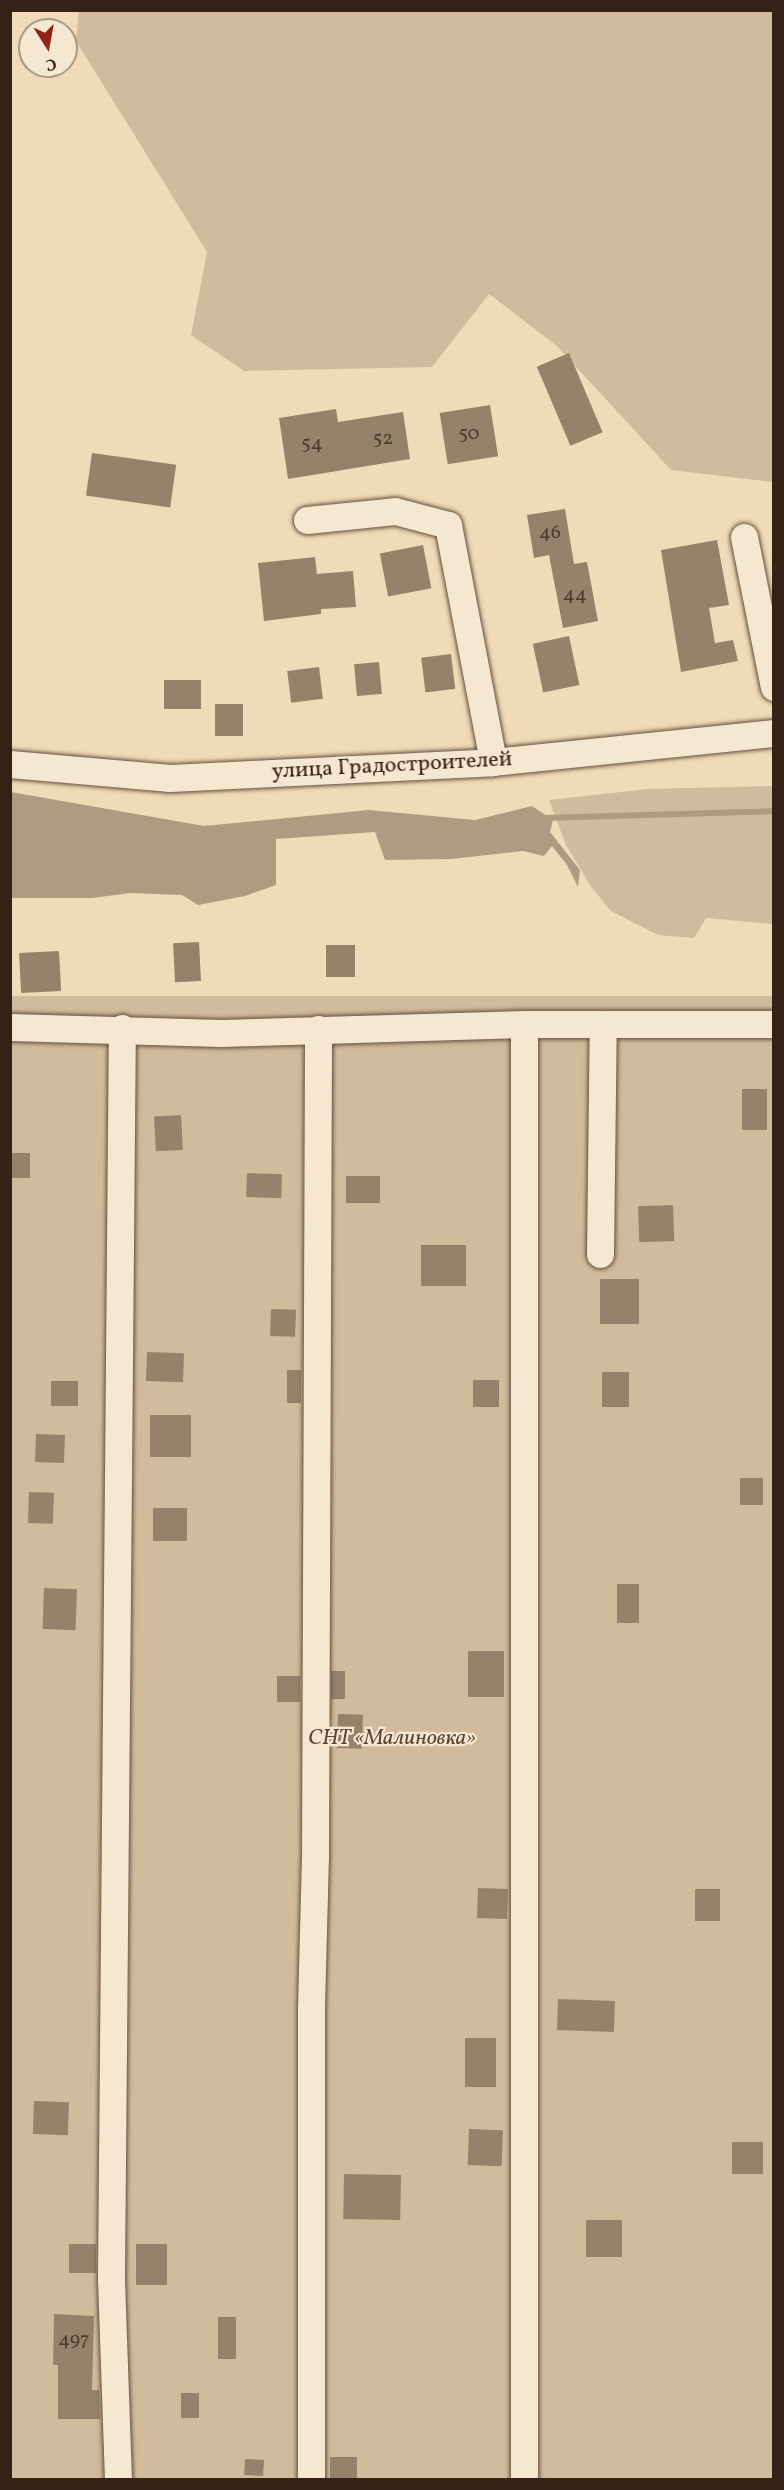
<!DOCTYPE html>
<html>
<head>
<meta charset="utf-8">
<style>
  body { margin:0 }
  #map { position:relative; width:784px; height:2490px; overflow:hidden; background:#f1dab7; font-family:Vollkorn,serif }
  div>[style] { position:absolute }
  .green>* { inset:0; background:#d1bb9c; transform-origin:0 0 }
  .water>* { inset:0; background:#b19b80 }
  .stream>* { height:6px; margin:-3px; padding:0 3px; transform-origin:3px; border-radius:3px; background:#b19b80 }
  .building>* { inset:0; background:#96826a; transform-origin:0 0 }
  .roads { filter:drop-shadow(0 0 2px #63503e) drop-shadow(0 0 2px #63503e) }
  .minor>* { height:27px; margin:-13.5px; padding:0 13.5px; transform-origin:13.5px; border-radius:13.5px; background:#f6e7d0 }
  span { translate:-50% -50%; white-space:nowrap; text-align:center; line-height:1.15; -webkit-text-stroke:4.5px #f6e7d0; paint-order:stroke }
  .number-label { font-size:20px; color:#4c3a2b }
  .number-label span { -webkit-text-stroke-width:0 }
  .street-label { font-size:22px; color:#342216 }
  .park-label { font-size:22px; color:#5b4838; font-style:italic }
  .frame { position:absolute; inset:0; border:12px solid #342216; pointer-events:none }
  .north { position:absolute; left:18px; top:18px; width:60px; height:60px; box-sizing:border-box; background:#f6e7d0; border:2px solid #a89886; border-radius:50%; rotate:169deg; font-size:16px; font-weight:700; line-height:24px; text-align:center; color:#342216 }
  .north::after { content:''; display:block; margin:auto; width:21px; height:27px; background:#8f2418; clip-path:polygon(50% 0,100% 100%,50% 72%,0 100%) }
</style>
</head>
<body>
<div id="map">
  <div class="green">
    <div style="clip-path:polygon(79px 10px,773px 11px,773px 482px,671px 470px,557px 346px,489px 294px,432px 367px,244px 371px,191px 335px,207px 252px,76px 41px)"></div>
    <div style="clip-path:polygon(773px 786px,773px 924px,706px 918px,694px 938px,658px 935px,611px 911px,592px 888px,566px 845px,549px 800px,648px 789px)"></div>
    <div style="left:773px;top:996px;width:1483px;height:763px;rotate:90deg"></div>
  </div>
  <div class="water">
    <div style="clip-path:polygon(11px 792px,204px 826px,369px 810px,475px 820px,532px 806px,553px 820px,550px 832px,580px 870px,578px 887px,567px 865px,552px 846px,544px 856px,523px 851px,451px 859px,385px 860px,375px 832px,276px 839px,276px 885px,245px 896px,198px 905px,182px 895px,131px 893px,92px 898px,11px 898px)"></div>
  </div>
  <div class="stream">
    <div style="left:543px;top:818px;width:231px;rotate:-1.7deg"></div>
  </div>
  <div class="building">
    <div style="left:569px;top:353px;width:86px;height:35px;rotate:67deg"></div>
    <div style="left:490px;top:405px;width:52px;height:51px;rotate:81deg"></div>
    <div style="clip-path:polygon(336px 409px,338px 422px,403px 412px,410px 459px,288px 479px,279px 418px)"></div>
    <div style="left:92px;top:453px;width:85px;height:43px;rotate:8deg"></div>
    <div style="clip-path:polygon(565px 509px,574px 564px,587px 562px,598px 621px,563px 628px,549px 555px,534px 558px,527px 515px)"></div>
    <div style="clip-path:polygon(717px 540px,729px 605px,709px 608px,715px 643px,733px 640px,738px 661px,681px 672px,661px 550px)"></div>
    <div style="left:423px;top:545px;width:44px;height:44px;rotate:79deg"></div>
    <div style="clip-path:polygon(315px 557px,317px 574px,353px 571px,356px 607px,321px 609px,321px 614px,264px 621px,258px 563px)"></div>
    <div style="left:569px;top:636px;width:50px;height:37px;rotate:78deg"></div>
    <div style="left:451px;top:654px;width:35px;height:30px;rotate:83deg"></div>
    <div style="left:379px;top:662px;width:32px;height:25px;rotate:85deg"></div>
    <div style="left:319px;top:667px;width:32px;height:32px;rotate:83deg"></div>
    <div style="left:164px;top:680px;width:37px;height:29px"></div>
    <div style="left:243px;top:704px;width:32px;height:28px;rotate:90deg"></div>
    <div style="left:199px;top:942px;width:39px;height:26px;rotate:87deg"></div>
    <div style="left:326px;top:945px;width:29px;height:32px"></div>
    <div style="left:59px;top:951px;width:40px;height:40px;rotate:87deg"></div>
    <div style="left:742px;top:1089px;width:25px;height:41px"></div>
    <div style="left:181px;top:1115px;width:35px;height:27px;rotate:87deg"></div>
    <div style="left:10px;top:1153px;width:20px;height:25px"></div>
    <div style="left:247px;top:1173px;width:35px;height:24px;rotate:2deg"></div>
    <div style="left:346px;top:1176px;width:34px;height:27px"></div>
    <div style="left:673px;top:1205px;width:36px;height:35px;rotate:88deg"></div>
    <div style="left:421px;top:1245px;width:45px;height:41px"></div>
    <div style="left:600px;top:1279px;width:39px;height:45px"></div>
    <div style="left:271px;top:1309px;width:25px;height:27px;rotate:2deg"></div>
    <div style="left:147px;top:1352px;width:37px;height:29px;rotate:2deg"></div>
    <div style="left:287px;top:1370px;width:14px;height:33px"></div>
    <div style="left:602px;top:1372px;width:27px;height:35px"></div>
    <div style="left:473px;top:1380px;width:26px;height:27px"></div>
    <div style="left:51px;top:1381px;width:27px;height:25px"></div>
    <div style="left:150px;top:1415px;width:41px;height:42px"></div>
    <div style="left:36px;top:1434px;width:29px;height:28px;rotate:2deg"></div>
    <div style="left:740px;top:1478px;width:23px;height:27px"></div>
    <div style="left:29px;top:1492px;width:25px;height:31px;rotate:2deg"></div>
    <div style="left:153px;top:1508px;width:34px;height:33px"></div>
    <div style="left:617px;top:1584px;width:22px;height:39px"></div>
    <div style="left:44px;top:1588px;width:33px;height:41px;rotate:2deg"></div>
    <div style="left:468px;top:1651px;width:36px;height:46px"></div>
    <div style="left:331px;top:1671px;width:14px;height:28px"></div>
    <div style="left:277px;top:1676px;width:23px;height:26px"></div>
    <div style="left:338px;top:1714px;width:25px;height:34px;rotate:2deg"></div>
    <div style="left:478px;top:1888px;width:30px;height:30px;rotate:2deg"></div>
    <div style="left:695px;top:1889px;width:25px;height:32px"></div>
    <div style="left:558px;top:1999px;width:57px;height:31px;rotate:2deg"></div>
    <div style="left:465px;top:2038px;width:31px;height:49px"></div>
    <div style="left:34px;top:2101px;width:35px;height:33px;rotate:2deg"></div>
    <div style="left:469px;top:2129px;width:34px;height:36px;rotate:2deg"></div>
    <div style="left:732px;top:2142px;width:31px;height:32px"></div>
    <div style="left:344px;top:2174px;width:57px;height:45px;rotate:1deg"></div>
    <div style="left:586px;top:2220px;width:36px;height:37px"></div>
    <div style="left:69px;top:2244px;width:27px;height:29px"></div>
    <div style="left:136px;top:2244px;width:31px;height:41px"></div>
    <div style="clip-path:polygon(54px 2314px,94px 2316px,92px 2390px,99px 2390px,100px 2419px,58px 2419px,58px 2365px,53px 2365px)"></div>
    <div style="left:218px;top:2317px;width:18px;height:42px"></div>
    <div style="left:181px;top:2393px;width:18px;height:25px"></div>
    <div style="left:330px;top:2457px;width:27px;height:23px"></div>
    <div style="left:245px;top:2459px;width:19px;height:16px;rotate:3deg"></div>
  </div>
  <div class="roads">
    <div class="minor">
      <div style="left:307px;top:520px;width:88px;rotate:-5.8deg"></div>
      <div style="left:395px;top:511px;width:55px;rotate:14.8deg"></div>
      <div style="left:448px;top:525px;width:241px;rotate:79.2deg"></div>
      <div style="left:744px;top:537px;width:153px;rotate:78.7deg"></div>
      <div style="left:10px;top:764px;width:161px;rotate:5deg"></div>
      <div style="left:170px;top:778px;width:323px;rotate:-2.8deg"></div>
      <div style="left:493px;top:762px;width:282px;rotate:-5.9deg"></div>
      <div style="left:10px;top:1027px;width:211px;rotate:1.6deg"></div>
      <div style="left:221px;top:1033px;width:303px;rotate:-1.7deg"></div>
      <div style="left:524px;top:1024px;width:250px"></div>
      <div style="left:600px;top:1254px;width:230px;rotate:-89.3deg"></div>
      <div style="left:118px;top:2480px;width:203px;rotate:-92deg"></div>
      <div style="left:111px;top:2277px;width:1249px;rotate:-89.5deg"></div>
      <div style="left:311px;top:2480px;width:472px;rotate:-90deg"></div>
      <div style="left:311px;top:2008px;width:150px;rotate:-88.5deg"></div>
      <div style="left:315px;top:1858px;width:829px;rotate:-89.79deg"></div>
      <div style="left:524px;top:2480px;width:1456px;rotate:-90deg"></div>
    </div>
  </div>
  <div class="number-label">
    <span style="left:469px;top:434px">50</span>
    <span style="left:383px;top:439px">52</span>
    <span style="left:312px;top:444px">54</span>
    <span style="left:550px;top:533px">46</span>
    <span style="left:575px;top:595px">44</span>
    <span style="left:74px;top:2340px">497</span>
  </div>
  <div class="street-label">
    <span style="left:392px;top:766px;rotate:-3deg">улица Градостроителей</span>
  </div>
  <div class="park-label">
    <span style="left:392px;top:1739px">СНТ «Малиновка»</span>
  </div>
  <div class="frame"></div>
  <div class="north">С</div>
</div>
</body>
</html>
